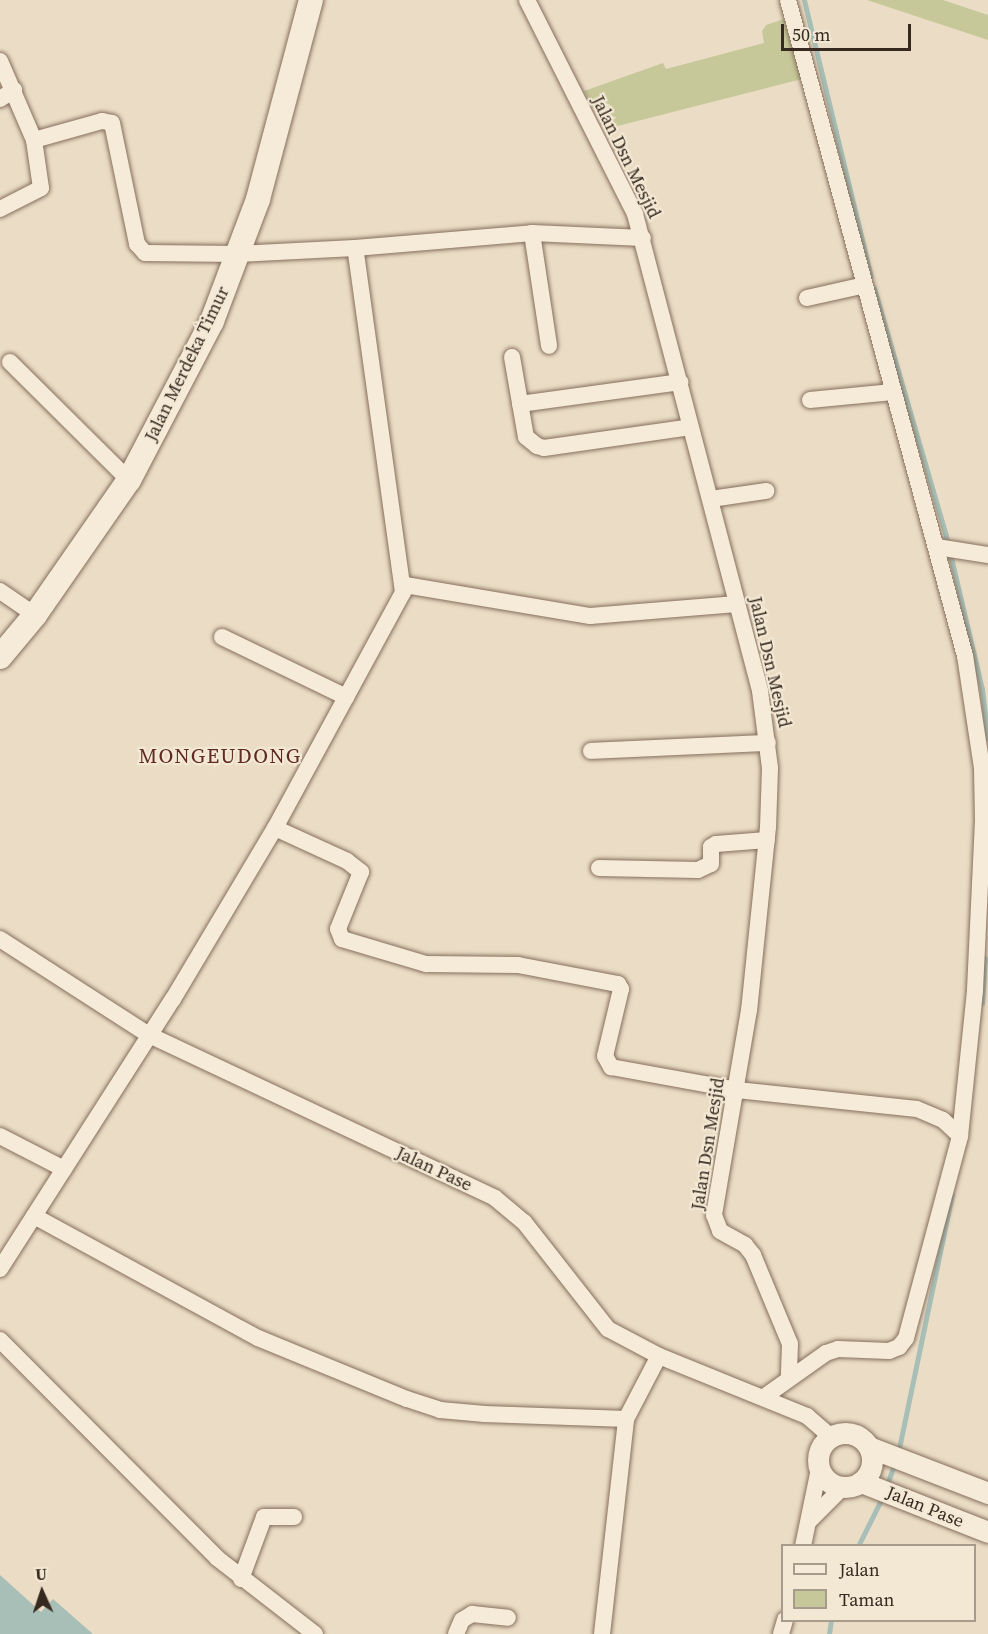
<!DOCTYPE html>
<html>
<head>
<meta charset="utf-8">
<style>
  body { margin:0 }
  #map { position:relative; width:988px; height:1634px; overflow:hidden; background:#ebddc5; font-family:"Source Serif 4",serif }
  div>[style] { position:absolute }
  .green>* { inset:0; background:#c7c89a }
  .water>* { inset:0; background:#a7bfb6 }
  .stream>* { height:5px; margin:-2.5px; padding:0 2.5px; transform-origin:2.5px; border-radius:2.5px; background:#a7bfb6 }
  .roads { filter:drop-shadow(0 0 2px #856f5d) drop-shadow(0 0 2px #856f5d) }
  .minor>* { height:16px; margin:-8px; padding:0 8px; transform-origin:8px; border-radius:8px; background:#f6ebd8 }
  .tertiary>* { height:21px; margin:-10.5px; padding:0 10.5px; transform-origin:10.5px; border-radius:10.5px; background:#f6ebd8 }
  .tertiary>.ring { margin:-10.5px; padding:0; box-sizing:content-box; background:none; border:21px solid #f6ebd8; border-radius:50% }
  .secondary>* { height:24px; margin:-12px; padding:0 12px; transform-origin:12px; border-radius:12px; background:#f6ebd8 }
  span { translate:-50% -50%; white-space:nowrap; text-align:center; line-height:1.15; -webkit-text-stroke:4.5px #f3e8d4; paint-order:stroke }
  .street-label { font-size:18px; color:#36291f }
  .quarter-label { font-size:21px; color:#5f2a22; letter-spacing:1.5px }
  .legend { position:absolute; left:781px; top:1544px; width:195px; height:78px; box-sizing:border-box; background:#f3e8d4; border:2px solid #a79c8c; margin:0; padding:8px 10px; list-style:none; font-size:18px; color:#36291f }
  .legend li { display:flex; align-items:center; gap:12px; height:30px }
  .legend b { width:30px; border:2px solid #a79c8c }
  .north { position:absolute; left:12px; top:1562px; width:60px; height:60px; -webkit-text-stroke:4px #f3e8d4; paint-order:stroke; rotate:357deg; font-size:16px; font-weight:700; line-height:24px; text-align:center; color:#36291f }
  .north::after { content:''; display:block; margin:auto; width:21px; height:27px; background:#36291f; clip-path:polygon(50% 0,100% 100%,50% 72%,0 100%) }
  .scale { position:absolute; left:781px; top:24px; width:130px; height:27px; box-sizing:border-box; border:3px solid #36291f; border-top:0; padding-left:8px; font-size:18px; line-height:21px; white-space:nowrap; color:#36291f; -webkit-text-stroke:4px #f3e8d4; paint-order:stroke }
</style>
</head>
<body>
<div id="map">
  <div class="green">
    <div style="clip-path:polygon(867px 0,943px 0,988px 15px,988px 40px)"></div>
    <div style="clip-path:polygon(784px 19px,802px 79px,606px 129px,584px 91px,663px 63px,666px 69px,764px 43px,762px 31px,766px 25px)"></div>
  </div>
  <div class="water">
    <div style="clip-path:polygon(0 1575px,41px 1612px,53px 1599px,93px 1634px,0 1634px)"></div>
  </div>
  <div class="stream">
    <div style="left:804px;top:0;width:284px;rotate:76.4deg"></div>
    <div style="left:874px;top:288px;width:258px;rotate:73.8deg"></div>
    <div style="left:946px;top:536px;width:157px;rotate:76.8deg"></div>
    <div style="left:982px;top:689px;width:50px;rotate:83.2deg"></div>
    <div style="left:982px;top:1003px;width:45px;rotate:-86.2deg"></div>
    <div style="left:898px;top:1453px;width:264px;rotate:-78.2deg"></div>
    <div style="left:886px;top:1487px;width:27px;rotate:-70deg"></div>
    <div style="left:858px;top:1546px;width:56px;rotate:-63.4deg"></div>
    <div style="left:829px;top:1634px;width:14px;rotate:-82deg"></div>
  </div>
  <div class="roads">
    <div class="minor">
      <div style="left:527px;top:0;width:240px;rotate:63.2deg"></div>
      <div style="left:635px;top:214px;width:493px;rotate:75.3deg"></div>
      <div style="left:760px;top:691px;width:78px;rotate:82.6deg"></div>
      <div style="left:770px;top:768px;width:59px;rotate:91.9deg"></div>
      <div style="left:768px;top:827px;width:184px;rotate:95.9deg"></div>
      <div style="left:749px;top:1010px;width:208px;rotate:99.7deg"></div>
      <div style="left:714px;top:1215px;width:17px;rotate:69deg"></div>
      <div style="left:720px;top:1231px;width:29px;rotate:29deg"></div>
      <div style="left:745px;top:1245px;width:13px;rotate:51deg"></div>
      <div style="left:753px;top:1255px;width:96px;rotate:67.4deg"></div>
      <div style="left:790px;top:1344px;width:33px;rotate:92deg"></div>
      <div style="left:0;top:61px;width:86px;rotate:66.7deg"></div>
      <div style="left:34px;top:140px;width:71px;rotate:-15.6deg"></div>
      <div style="left:102px;top:121px;width:10px;rotate:11deg"></div>
      <div style="left:112px;top:123px;width:124px;rotate:78.3deg"></div>
      <div style="left:137px;top:244px;width:12px;rotate:48deg"></div>
      <div style="left:145px;top:253px;width:93px;rotate:0.6deg"></div>
      <div style="left:238px;top:254px;width:117px;rotate:-2.9deg"></div>
      <div style="left:355px;top:248px;width:178px;rotate:-4.8deg"></div>
      <div style="left:532px;top:233px;width:111px;rotate:2.6deg"></div>
      <div style="left:0;top:99px;width:17px;rotate:-33deg"></div>
      <div style="left:0;top:209px;width:46px;rotate:-27.1deg"></div>
      <div style="left:41px;top:188px;width:49px;rotate:-98.3deg"></div>
      <div style="left:532px;top:233px;width:114px;rotate:81.4deg"></div>
      <div style="left:807px;top:298px;width:59px;rotate:-12.6deg"></div>
      <div style="left:512px;top:357px;width:81px;rotate:80.1deg"></div>
      <div style="left:526px;top:437px;width:14px;rotate:39deg"></div>
      <div style="left:537px;top:446px;width:7px;rotate:16deg"></div>
      <div style="left:544px;top:448px;width:148px;rotate:-8.1deg"></div>
      <div style="left:10px;top:362px;width:168px;rotate:44.8deg"></div>
      <div style="left:810px;top:400px;width:83px;rotate:-5.5deg"></div>
      <div style="left:520px;top:404px;width:162px;rotate:-7.8deg"></div>
      <div style="left:711px;top:499px;width:56px;rotate:-8.3deg"></div>
      <div style="left:937px;top:547px;width:52px;rotate:8.9deg"></div>
      <div style="left:405px;top:585px;width:188px;rotate:9.5deg"></div>
      <div style="left:590px;top:616px;width:147px;rotate:-4.7deg"></div>
      <div style="left:0;top:591px;width:42px;rotate:34.4deg"></div>
      <div style="left:222px;top:637px;width:138px;rotate:25.8deg"></div>
      <div style="left:591px;top:751px;width:177px;rotate:-2.6deg"></div>
      <div style="left:275px;top:828px;width:79px;rotate:24.6deg"></div>
      <div style="left:347px;top:861px;width:18px;rotate:38deg"></div>
      <div style="left:361px;top:872px;width:61px;rotate:112deg"></div>
      <div style="left:338px;top:929px;width:11px;rotate:68deg"></div>
      <div style="left:342px;top:939px;width:88px;rotate:16.6deg"></div>
      <div style="left:426px;top:964px;width:92px;rotate:0.6deg"></div>
      <div style="left:518px;top:965px;width:102px;rotate:10.8deg"></div>
      <div style="left:618px;top:984px;width:6px;rotate:59deg"></div>
      <div style="left:621px;top:989px;width:69px;rotate:103.4deg"></div>
      <div style="left:605px;top:1056px;width:13px;rotate:61deg"></div>
      <div style="left:611px;top:1067px;width:128px;rotate:10.3deg"></div>
      <div style="left:737px;top:1090px;width:181px;rotate:6deg"></div>
      <div style="left:917px;top:1109px;width:28px;rotate:23deg"></div>
      <div style="left:943px;top:1120px;width:23px;rotate:43deg"></div>
      <div style="left:599px;top:868px;width:99px;rotate:1.2deg"></div>
      <div style="left:698px;top:870px;width:14px;rotate:-25deg"></div>
      <div style="left:711px;top:864px;width:17px;rotate:-90deg"></div>
      <div style="left:711px;top:847px;width:6px;rotate:-31deg"></div>
      <div style="left:716px;top:844px;width:51px;rotate:-4.5deg"></div>
      <div style="left:0;top:939px;width:177px;rotate:32.8deg"></div>
      <div style="left:149px;top:1035px;width:382px;rotate:25.2deg"></div>
      <div style="left:495px;top:1198px;width:38px;rotate:40deg"></div>
      <div style="left:524px;top:1222px;width:136px;rotate:51.9deg"></div>
      <div style="left:608px;top:1329px;width:58px;rotate:27.9deg"></div>
      <div style="left:659px;top:1356px;width:160px;rotate:22.1deg"></div>
      <div style="left:807px;top:1416px;width:32px;rotate:41deg"></div>
      <div style="left:0;top:1136px;width:72px;rotate:27.3deg"></div>
      <div style="left:34px;top:1216px;width:255px;rotate:28.6deg"></div>
      <div style="left:258px;top:1338px;width:161px;rotate:22.3deg"></div>
      <div style="left:407px;top:1399px;width:35px;rotate:18deg"></div>
      <div style="left:440px;top:1410px;width:45px;rotate:5.1deg"></div>
      <div style="left:485px;top:1414px;width:141px;rotate:2deg"></div>
      <div style="left:0;top:1269px;width:321px;rotate:-57.4deg"></div>
      <div style="left:173px;top:999px;width:199px;rotate:-59.2deg"></div>
      <div style="left:275px;top:828px;width:268px;rotate:-61.5deg"></div>
      <div style="left:403px;top:592px;width:347px;rotate:-97.9deg"></div>
      <div style="left:0;top:1340px;width:308px;rotate:45.1deg"></div>
      <div style="left:217px;top:1558px;width:124px;rotate:37.8deg"></div>
      <div style="left:764px;top:1397px;width:76px;rotate:-35.4deg"></div>
      <div style="left:826px;top:1353px;width:13px;rotate:-18deg"></div>
      <div style="left:838px;top:1349px;width:51px;rotate:2.2deg"></div>
      <div style="left:889px;top:1351px;width:11px;rotate:-22deg"></div>
      <div style="left:899px;top:1347px;width:11px;rotate:-52deg"></div>
      <div style="left:906px;top:1338px;width:209px;rotate:-75deg"></div>
      <div style="left:960px;top:1136px;width:147px;rotate:-84.1deg"></div>
      <div style="left:975px;top:990px;width:170px;rotate:-87.3deg"></div>
      <div style="left:983px;top:820px;width:52px;rotate:-91.1deg"></div>
      <div style="left:982px;top:768px;width:113px;rotate:-98.6deg"></div>
      <div style="left:965px;top:656px;width:679px;rotate:-105.1deg"></div>
      <div style="left:809px;top:1521px;width:48px;rotate:-45deg"></div>
      <div style="left:803px;top:1546px;width:79px;rotate:-78.3deg"></div>
      <div style="left:241px;top:1579px;width:66px;rotate:-69.6deg"></div>
      <div style="left:264px;top:1517px;width:30px"></div>
      <div style="left:456px;top:1634px;width:15px;rotate:-67deg"></div>
      <div style="left:462px;top:1620px;width:12px;rotate:-31deg"></div>
      <div style="left:472px;top:1614px;width:36px;rotate:6deg"></div>
      <div style="left:602px;top:1634px;width:216px;rotate:-83.6deg"></div>
      <div style="left:626px;top:1419px;width:71px;rotate:-62.4deg"></div>
      <div style="left:781px;top:1634px;width:15px;rotate:-74deg"></div>
    </div>
    <div class="tertiary">
      <div class="ring" style="left:818px;top:1433px;width:33px;height:33px"></div>
      <div style="left:869px;top:1447px;width:128px;rotate:21.1deg"></div>
      <div style="left:861px;top:1482px;width:136px;rotate:21.5deg"></div>
    </div>
    <div class="secondary">
      <div style="left:0;top:657px;width:55px;rotate:-50.2deg"></div>
      <div style="left:35px;top:615px;width:165px;rotate:-55.2deg"></div>
      <div style="left:129px;top:480px;width:179px;rotate:-62.4deg"></div>
      <div style="left:212px;top:321px;width:130px;rotate:-69.3deg"></div>
      <div style="left:258px;top:199px;width:206px;rotate:-75.1deg"></div>
    </div>
  </div>
  <div class="street-label">
    <span style="left:626px;top:157px;rotate:64deg">Jalan Dsn Mesjid</span>
    <span style="left:187px;top:364px;rotate:-64deg">Jalan Merdeka Timur</span>
    <span style="left:770px;top:662px;rotate:77deg">Jalan Dsn Mesjid</span>
    <span style="left:708px;top:1144px;rotate:-81deg">Jalan Dsn Mesjid</span>
    <span style="left:434px;top:1169px;rotate:25deg">Jalan Pase</span>
    <span style="left:925px;top:1507px;rotate:22deg">Jalan Pase</span>
  </div>
  <div class="quarter-label">
    <span style="left:220px;top:756px">MONGEUDONG</span>
  </div>
  <ul class="legend">
  <li><b style="height:8px;background:#f6ebd8"></b>Jalan</li>
  <li><b style="height:16px;background:#c7c89a"></b>Taman</li>
  </ul>
  <div class="north">U</div>
  <div class="scale">50 m</div>
</div>
</body>
</html>
